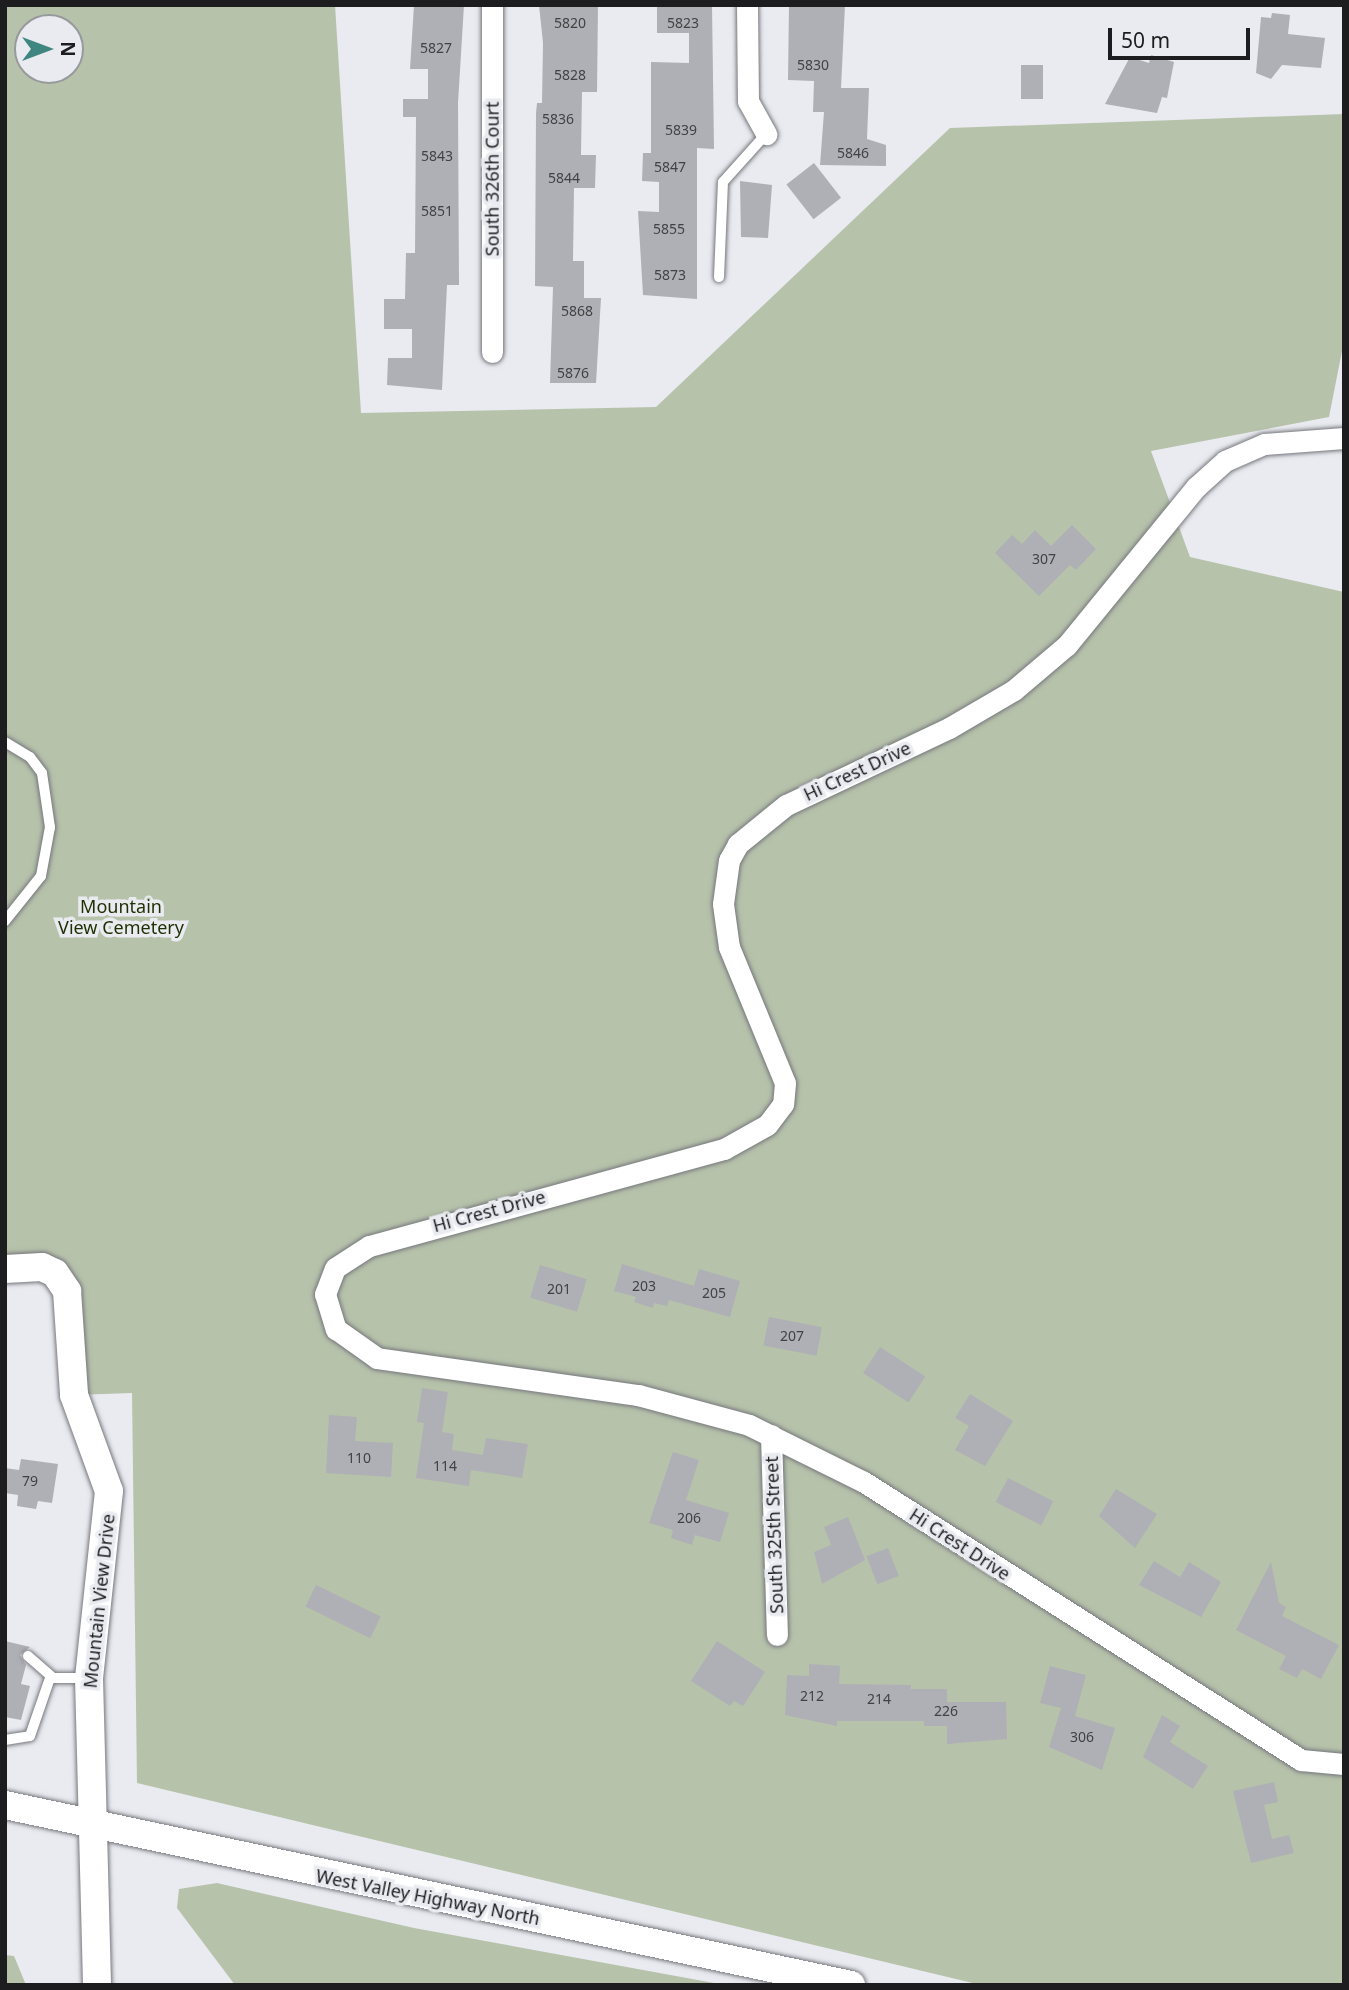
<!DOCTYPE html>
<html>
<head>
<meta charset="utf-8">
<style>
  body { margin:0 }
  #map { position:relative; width:1349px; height:1990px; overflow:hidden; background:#e9ebf0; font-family:"Noto Sans",sans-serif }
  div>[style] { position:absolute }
  .green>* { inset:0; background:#b7c2ab }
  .building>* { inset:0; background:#aeb0b5; transform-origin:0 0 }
  .roads { filter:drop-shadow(0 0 2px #76787d) drop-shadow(0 0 2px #76787d) }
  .lane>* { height:10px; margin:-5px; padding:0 5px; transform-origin:5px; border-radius:5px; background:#fff }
  .street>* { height:21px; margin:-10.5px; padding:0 10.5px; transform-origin:10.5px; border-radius:10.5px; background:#fff }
  .secondary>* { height:28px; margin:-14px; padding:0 14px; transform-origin:14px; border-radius:14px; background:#fff }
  span { translate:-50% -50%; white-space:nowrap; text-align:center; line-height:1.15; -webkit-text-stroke:7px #e9ebf0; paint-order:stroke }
  .number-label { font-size:14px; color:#414244 }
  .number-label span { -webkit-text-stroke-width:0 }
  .street-label { font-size:18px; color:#1d1d1f }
  .park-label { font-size:18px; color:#1e3002 }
  .frame { position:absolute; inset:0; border:7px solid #1d1d1f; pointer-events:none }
  .north { position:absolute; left:14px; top:14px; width:70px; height:70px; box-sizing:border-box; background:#e9ebf0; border:2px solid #97999c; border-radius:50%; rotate:90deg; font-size:19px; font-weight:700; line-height:28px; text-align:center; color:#1d1d1f }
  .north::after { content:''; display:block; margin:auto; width:24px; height:32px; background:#3f8681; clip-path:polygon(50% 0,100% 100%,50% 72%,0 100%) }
  .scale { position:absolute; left:1108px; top:28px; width:142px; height:32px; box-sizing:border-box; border:4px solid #1d1d1f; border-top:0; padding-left:9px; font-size:21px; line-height:24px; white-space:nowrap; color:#1d1d1f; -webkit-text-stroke:5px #e9ebf0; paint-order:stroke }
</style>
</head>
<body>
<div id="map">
  <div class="green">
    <div style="clip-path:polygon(evenodd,5px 5px,335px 5px,361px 413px,656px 407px,950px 128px,1344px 114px,1344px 341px,1329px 417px,1151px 451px,1190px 557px,1344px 592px,1344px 1985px,981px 1985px,137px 1783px,132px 1393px,74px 1395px,67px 1291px,5px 1269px,5px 5px,28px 28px,70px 28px,70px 70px,28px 70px,28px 28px)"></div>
    <div style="clip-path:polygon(217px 1883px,414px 1928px,725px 1985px,235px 1985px,177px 1908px,179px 1889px)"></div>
    <div style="clip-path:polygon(5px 1955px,14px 1956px,26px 1985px,5px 1985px)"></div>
  </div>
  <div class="building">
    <div style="clip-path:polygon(414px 5px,464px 5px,458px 103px,459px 285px,447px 285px,442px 390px,387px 385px,388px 358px,412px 358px,412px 329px,384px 329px,384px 299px,405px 299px,406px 253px,415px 253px,416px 117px,403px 117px,403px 99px,428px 99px,428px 69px,410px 69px)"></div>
    <div style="clip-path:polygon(539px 5px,598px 5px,597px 92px,582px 92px,581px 155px,596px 155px,595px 188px,574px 188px,573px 261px,584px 261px,584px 298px,601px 298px,596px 383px,550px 383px,553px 287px,535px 286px,536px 113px,537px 103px,542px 103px,543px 43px)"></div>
    <div style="clip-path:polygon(657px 5px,712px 5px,714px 149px,697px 148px,697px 299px,643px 295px,638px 211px,659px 212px,659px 182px,642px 181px,643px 153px,651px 153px,651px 62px,689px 63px,689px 33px,657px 33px)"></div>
    <div style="clip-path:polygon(789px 5px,845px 5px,841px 88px,869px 88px,867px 139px,886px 145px,886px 166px,820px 165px,824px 112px,813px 112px,814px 81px,788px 80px)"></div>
    <div style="clip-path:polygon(1272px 13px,1290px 15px,1288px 34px,1325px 38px,1321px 68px,1282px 65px,1271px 79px,1256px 73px,1261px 17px,1271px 18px)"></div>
    <div style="clip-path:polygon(1151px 55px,1174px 62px,1167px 98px,1162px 97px,1157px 113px,1105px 104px,1130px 57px,1149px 63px)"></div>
    <div style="left:1021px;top:65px;width:22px;height:34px"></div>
    <div style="left:814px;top:163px;width:44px;height:35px;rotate:52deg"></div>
    <div style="clip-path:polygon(740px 181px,772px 185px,768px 238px,741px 237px)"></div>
    <div style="clip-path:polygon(1072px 525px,1096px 549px,1076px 570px,1070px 565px,1039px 596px,995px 553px,1012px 535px,1022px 544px,1035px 530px,1051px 546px)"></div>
    <div style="clip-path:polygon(622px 1264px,694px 1286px,699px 1269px,740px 1281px,730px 1317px,669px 1300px,667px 1306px,654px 1303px,653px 1308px,634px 1302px,636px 1297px,614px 1291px)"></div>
    <div style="left:540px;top:1265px;width:49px;height:34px;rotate:17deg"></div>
    <div style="left:769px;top:1317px;width:54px;height:29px;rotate:11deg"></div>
    <div style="left:880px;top:1347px;width:54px;height:31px;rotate:33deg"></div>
    <div style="clip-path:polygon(422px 1388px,448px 1392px,442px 1432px,454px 1434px,452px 1450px,483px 1455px,486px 1438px,528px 1444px,522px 1478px,471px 1470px,469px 1486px,416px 1478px,424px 1423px,417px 1422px)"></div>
    <div style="clip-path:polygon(970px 1394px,1013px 1421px,985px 1466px,955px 1450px,969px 1426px,955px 1418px)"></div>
    <div style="clip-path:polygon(329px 1415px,357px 1417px,355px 1441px,393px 1443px,391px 1477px,326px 1473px)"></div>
    <div style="clip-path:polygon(673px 1452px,699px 1460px,686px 1500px,729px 1513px,720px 1542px,695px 1535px,692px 1545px,671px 1538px,673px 1530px,649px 1523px)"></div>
    <div style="clip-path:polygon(21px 1459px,58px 1464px,52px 1503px,38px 1501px,36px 1509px,17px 1506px,18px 1495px,5px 1493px,5px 1468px,19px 1470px)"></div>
    <div style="left:1008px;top:1478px;width:51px;height:27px;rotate:27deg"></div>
    <div style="clip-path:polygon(1116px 1489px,1157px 1514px,1135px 1548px,1099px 1516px)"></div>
    <div style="clip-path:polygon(848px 1517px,865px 1560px,822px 1584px,814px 1552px,831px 1545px,824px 1527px)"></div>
    <div style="left:888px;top:1548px;width:30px;height:23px;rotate:69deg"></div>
    <div style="clip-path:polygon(1154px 1561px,1180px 1577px,1189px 1562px,1221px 1582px,1201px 1617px,1139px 1585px)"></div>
    <div style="clip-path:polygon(1271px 1562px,1279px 1603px,1286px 1607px,1282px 1616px,1339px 1645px,1321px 1679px,1302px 1669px,1297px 1678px,1279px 1669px,1286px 1656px,1236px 1630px)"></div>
    <div style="left:316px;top:1585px;width:72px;height:24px;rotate:26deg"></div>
    <div style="clip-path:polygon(5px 1641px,30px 1647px,20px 1655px,26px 1665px,21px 1684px,30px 1686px,21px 1720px,5px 1717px)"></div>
    <div style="clip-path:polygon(717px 1641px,765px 1672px,743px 1706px,734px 1701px,730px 1706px,691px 1681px)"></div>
    <div style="clip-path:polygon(809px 1664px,840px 1666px,839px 1684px,911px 1685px,911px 1689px,947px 1689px,947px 1702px,1006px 1702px,1007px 1739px,947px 1744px,947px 1726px,924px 1726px,924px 1721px,837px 1721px,837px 1726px,785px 1715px,787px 1675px,809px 1676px)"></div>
    <div style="clip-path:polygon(1050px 1666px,1086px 1675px,1075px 1716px,1115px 1728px,1102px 1770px,1049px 1747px,1061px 1708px,1040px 1703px)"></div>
    <div style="clip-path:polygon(1162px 1715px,1180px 1726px,1170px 1742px,1208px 1766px,1193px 1789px,1143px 1757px)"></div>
    <div style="clip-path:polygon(1274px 1782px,1278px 1802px,1264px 1805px,1272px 1839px,1289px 1835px,1294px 1853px,1251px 1863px,1233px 1791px)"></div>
  </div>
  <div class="roads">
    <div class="lane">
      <div style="left:719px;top:277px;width:95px;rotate:-87.6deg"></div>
      <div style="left:723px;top:182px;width:64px;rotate:-48.1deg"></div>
      <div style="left:5px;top:742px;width:29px;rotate:31deg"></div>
      <div style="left:30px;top:757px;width:20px;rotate:53deg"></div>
      <div style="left:42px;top:773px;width:55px;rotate:81.6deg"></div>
      <div style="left:50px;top:827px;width:50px;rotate:100.4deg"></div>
      <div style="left:41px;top:876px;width:58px;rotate:128.7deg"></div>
      <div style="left:28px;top:1656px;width:32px;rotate:41deg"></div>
      <div style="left:5px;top:1740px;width:25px;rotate:-9deg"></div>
      <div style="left:30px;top:1736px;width:61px;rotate:-71deg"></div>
      <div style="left:50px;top:1678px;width:38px"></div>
    </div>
    <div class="street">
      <div style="left:747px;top:5px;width:96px;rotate:89.4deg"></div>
      <div style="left:748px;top:101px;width:38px;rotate:61deg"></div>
      <div style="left:492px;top:352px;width:347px;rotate:-90deg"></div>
      <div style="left:1344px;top:438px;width:80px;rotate:175.7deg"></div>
      <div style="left:1264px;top:444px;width:43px;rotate:156.4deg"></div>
      <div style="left:1225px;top:461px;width:39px;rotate:138deg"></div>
      <div style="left:1196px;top:487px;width:204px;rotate:129.2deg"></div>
      <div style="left:1067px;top:645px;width:70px;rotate:139.7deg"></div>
      <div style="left:1014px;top:690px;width:75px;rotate:149.7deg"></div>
      <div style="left:949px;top:728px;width:180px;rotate:154.7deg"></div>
      <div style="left:786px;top:805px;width:62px;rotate:140.9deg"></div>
      <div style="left:738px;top:844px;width:18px;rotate:119deg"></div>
      <div style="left:729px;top:860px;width:44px;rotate:97.8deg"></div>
      <div style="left:723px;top:904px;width:43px;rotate:82.1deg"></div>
      <div style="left:729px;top:947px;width:147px;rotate:67.6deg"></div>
      <div style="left:785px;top:1083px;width:21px;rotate:95deg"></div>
      <div style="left:783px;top:1104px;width:26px;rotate:127deg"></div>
      <div style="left:767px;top:1125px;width:49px;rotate:150.8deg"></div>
      <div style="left:724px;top:1149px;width:368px;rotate:164.7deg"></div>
      <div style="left:369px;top:1246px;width:40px;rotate:147.1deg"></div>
      <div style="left:335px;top:1268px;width:28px;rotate:111deg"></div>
      <div style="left:325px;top:1294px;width:37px;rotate:73deg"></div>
      <div style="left:336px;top:1329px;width:50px;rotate:35.3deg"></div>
      <div style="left:377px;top:1358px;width:264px;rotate:8.1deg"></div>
      <div style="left:638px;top:1395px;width:115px;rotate:15.1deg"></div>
      <div style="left:749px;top:1425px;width:128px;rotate:26.4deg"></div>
      <div style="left:864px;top:1482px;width:518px;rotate:32.46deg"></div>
      <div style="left:1301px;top:1760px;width:43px;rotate:5.3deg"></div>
      <div style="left:771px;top:1435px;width:200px;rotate:88.3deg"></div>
    </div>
    <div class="secondary">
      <div style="left:5px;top:1269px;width:37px;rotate:-3deg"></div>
      <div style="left:42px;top:1267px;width:14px;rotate:25deg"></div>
      <div style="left:55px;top:1273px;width:22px;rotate:56deg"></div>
      <div style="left:67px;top:1291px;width:104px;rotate:86.1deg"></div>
      <div style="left:74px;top:1395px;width:102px;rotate:70deg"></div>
      <div style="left:109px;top:1491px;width:188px;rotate:96.1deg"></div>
      <div style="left:89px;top:1678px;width:307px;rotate:88.5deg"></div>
      <div style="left:5px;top:1805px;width:865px;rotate:12.01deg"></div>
    </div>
  </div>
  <div class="number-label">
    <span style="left:570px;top:23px">5820</span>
    <span style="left:683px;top:23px">5823</span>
    <span style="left:436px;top:48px">5827</span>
    <span style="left:813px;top:65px">5830</span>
    <span style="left:570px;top:75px">5828</span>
    <span style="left:558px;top:119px">5836</span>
    <span style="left:681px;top:130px">5839</span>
    <span style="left:853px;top:153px">5846</span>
    <span style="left:437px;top:156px">5843</span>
    <span style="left:670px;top:167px">5847</span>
    <span style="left:564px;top:178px">5844</span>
    <span style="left:437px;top:211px">5851</span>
    <span style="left:669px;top:229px">5855</span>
    <span style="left:670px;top:275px">5873</span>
    <span style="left:577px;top:311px">5868</span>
    <span style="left:573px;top:373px">5876</span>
    <span style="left:1044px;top:559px">307</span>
    <span style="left:644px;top:1286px">203</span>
    <span style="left:559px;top:1289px">201</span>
    <span style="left:714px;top:1293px">205</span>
    <span style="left:792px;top:1336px">207</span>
    <span style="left:359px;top:1458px">110</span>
    <span style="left:445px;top:1466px">114</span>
    <span style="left:30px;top:1481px">79</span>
    <span style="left:689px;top:1518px">206</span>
    <span style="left:812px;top:1696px">212</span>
    <span style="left:879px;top:1699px">214</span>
    <span style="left:946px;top:1711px">226</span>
    <span style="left:1082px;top:1737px">306</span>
  </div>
  <div class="street-label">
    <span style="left:492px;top:179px;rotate:-90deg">South 326th Court</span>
    <span style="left:857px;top:771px;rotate:-25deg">Hi Crest Drive</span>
    <span style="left:489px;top:1211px;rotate:-15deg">Hi Crest Drive</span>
    <span style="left:774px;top:1535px;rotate:-92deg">South 325th Street</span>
    <span style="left:960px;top:1544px;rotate:33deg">Hi Crest Drive</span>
    <span style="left:99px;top:1601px;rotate:-84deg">Mountain View Drive</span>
    <span style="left:428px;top:1897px;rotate:11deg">West Valley Highway North</span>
  </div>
  <div class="park-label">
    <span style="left:121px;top:917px">Mountain<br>View Cemetery</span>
  </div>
  <div class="frame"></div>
  <div class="north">N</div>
  <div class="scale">50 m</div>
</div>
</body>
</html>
